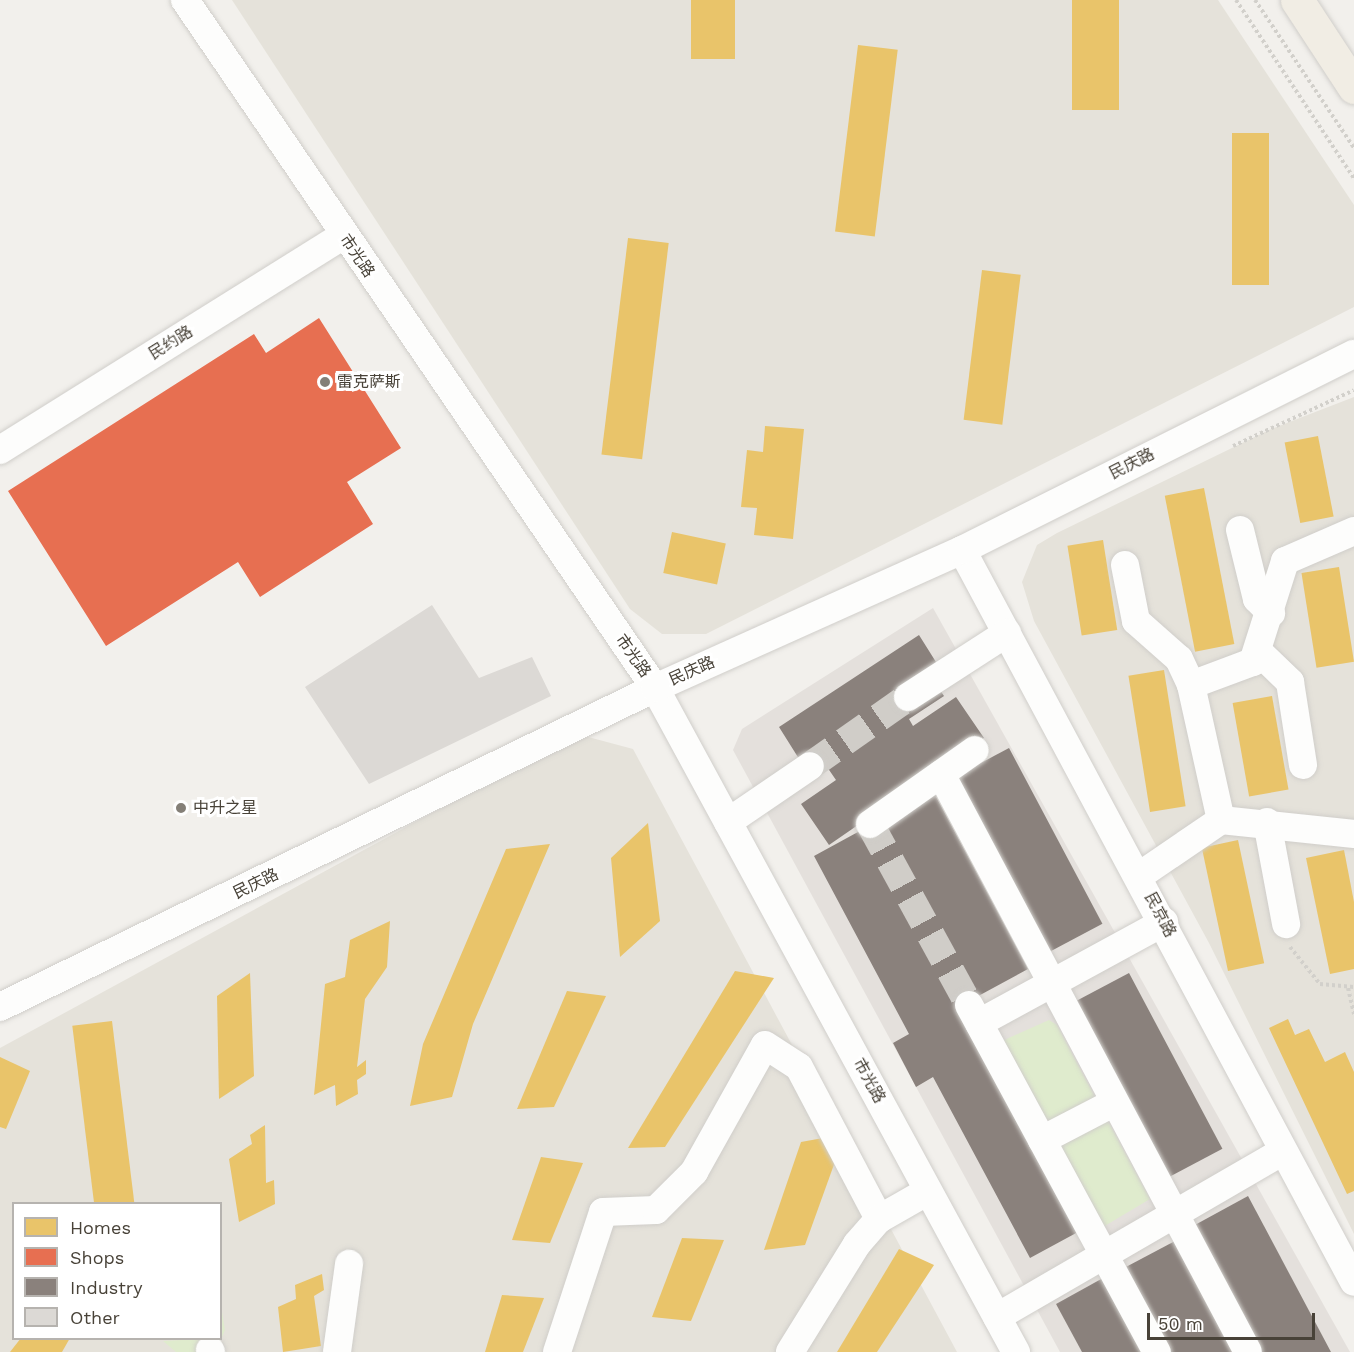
<!DOCTYPE html>
<html>
<head>
<meta charset="utf-8">
<style>
  body { margin:0 }
  #map { position:relative; width:1354px; height:1352px; overflow:hidden; background:#f2f0ec; font-family:"Work Sans","Noto Sans SC",sans-serif }
  div>[style] { position:absolute }
  .residential>* { inset:0; background:#e5e2da }
  .industrial>* { inset:0; background:#e4e0dc }
  .green>* { inset:0; background:#dfebcd }
  .homes>* { inset:0; background:#e9c46a; transform-origin:0 0 }
  .shops>* { inset:0; background:#e76f51 }
  .industry>* { inset:0; background:#8a817c; transform-origin:0 0 }
  .building>* { inset:0; background:#dcd9d5 }
  .minor-tunnel>* { height:28px; margin-top:-14px; transform-origin:0; background:repeating-linear-gradient(90deg,#d0cdc8 0 28px,transparent 0 42px) }
  .path>* { height:4px; margin-top:-2px; transform-origin:0; background:repeating-linear-gradient(90deg,#d2d0cb 0 3px,transparent 0 6px) }
  .roads { filter:drop-shadow(0 0 2px #d0ceca) drop-shadow(0 0 2px #d0ceca) }
  .minor>* { height:28px; margin:-14px; padding:0 14px; transform-origin:14px; border-radius:14px; background:#fdfdfc }
  .major>* { height:33px; margin:-16.5px; padding:0 16.5px; transform-origin:16.5px; border-radius:16.5px; background:#f1ede4 }
  .dots>* { width:16px; height:16px; translate:-50% -50%; box-sizing:border-box; border:3px solid #fff; border-radius:50% }
  span { translate:-50% -50%; white-space:nowrap; text-align:center; line-height:1.15; -webkit-text-stroke:6px #fff; paint-order:stroke }
  .street-label { font-size:16px; color:#484238 }
  .poi-label { font-size:16px; color:#484238 }
  .left { translate:0 -50%; text-align:left }
  .legend { position:absolute; left:12px; top:1202px; width:210px; height:138px; box-sizing:border-box; background:#fff; border:2px solid #b6b3af; margin:0; padding:8px 10px; list-style:none; font-size:18px; color:#484238 }
  .legend li { display:flex; align-items:center; gap:12px; height:30px }
  .legend b { width:30px; border:2px solid #b6b3af }
  .scale { position:absolute; left:1147px; top:1313px; width:168px; height:27px; box-sizing:border-box; border:3px solid #484238; border-top:0; padding-left:8px; font-size:18px; line-height:21px; white-space:nowrap; color:#484238; -webkit-text-stroke:4px #fff; paint-order:stroke }
</style>
</head>
<body>
<div id="map">
  <div class="residential">
    <div style="clip-path:polygon(232px 0,1218px 0,1354px 205px,1354px 307px,706px 634px,662px 634px,630px 609px)"></div>
    <div style="clip-path:polygon(1354px 397px,1354px 1234px,1209px 943px,1034px 621px,1022px 582px,1037px 545px,1057px 533px,1269px 430px)"></div>
    <div style="clip-path:polygon(evenodd,577px 734px,633px 749px,957px 1352px,0 1352px,0 1048px,577px 734px,14px 1204px,220px 1204px,220px 1338px,14px 1338px,14px 1204px)"></div>
  </div>
  <div class="industrial">
    <div style="clip-path:polygon(933px 608px,1350px 1352px,1060px 1352px,733px 750px,742px 729px)"></div>
  </div>
  <div class="green">
    <div style="clip-path:polygon(1049px 1020px,1057px 1025px,1095px 1097px,1046px 1124px,1002px 1041px)"></div>
    <div style="clip-path:polygon(1107px 1119px,1150px 1199px,1103px 1227px,1059px 1150px,1063px 1138px)"></div>
    <div style="clip-path:polygon(221px 1306px,225px 1330px,220px 1342px,206px 1352px,176px 1352px,163px 1341px,220px 1338px)"></div>
  </div>
  <div class="homes">
    <div style="left:691px;top:0;width:44px;height:59px"></div>
    <div style="left:1072px;top:0;width:47px;height:110px"></div>
    <div style="left:858px;top:45px;width:40px;height:188px;rotate:7deg"></div>
    <div style="left:1232px;top:133px;width:37px;height:152px"></div>
    <div style="left:628px;top:238px;width:41px;height:218px;rotate:7deg"></div>
    <div style="left:982px;top:270px;width:39px;height:151px;rotate:7deg"></div>
    <div style="clip-path:polygon(765px 426px,804px 429px,793px 539px,754px 535px,757px 508px,741px 507px,747px 450px,763px 452px)"></div>
    <div style="left:1318px;top:436px;width:82px;height:34px;rotate:79deg"></div>
    <div style="left:1204px;top:488px;width:159px;height:40px;rotate:79deg"></div>
    <div style="left:672px;top:532px;width:55px;height:42px;rotate:12deg"></div>
    <div style="left:1103px;top:540px;width:91px;height:36px;rotate:81deg"></div>
    <div style="left:1339px;top:567px;width:96px;height:38px;rotate:81deg"></div>
    <div style="left:1164px;top:670px;width:138px;height:36px;rotate:81deg"></div>
    <div style="left:1272px;top:696px;width:95px;height:40px;rotate:80deg"></div>
    <div style="clip-path:polygon(648px 823px,660px 921px,620px 957px,611px 858px)"></div>
    <div style="left:1238px;top:840px;width:126px;height:37px;rotate:78deg"></div>
    <div style="clip-path:polygon(550px 844px,473px 1024px,452px 1097px,410px 1106px,423px 1044px,506px 849px)"></div>
    <div style="clip-path:polygon(1344px 850px,1354px 902px,1354px 969px,1330px 974px,1306px 858px)"></div>
    <div style="clip-path:polygon(390px 921px,387px 967px,365px 999px,357px 1067px,366px 1060px,366px 1074px,357px 1080px,358px 1094px,336px 1106px,335px 1085px,314px 1095px,325px 984px,345px 977px,350px 940px)"></div>
    <div style="clip-path:polygon(735px 971px,774px 978px,665px 1147px,628px 1148px)"></div>
    <div style="clip-path:polygon(250px 973px,254px 1076px,219px 1099px,217px 996px)"></div>
    <div style="clip-path:polygon(567px 991px,606px 996px,554px 1107px,517px 1109px)"></div>
    <div style="clip-path:polygon(1288px 1019px,1295px 1035px,1309px 1029px,1325px 1062px,1345px 1052px,1354px 1072px,1354px 1191px,1347px 1194px,1269px 1028px)"></div>
    <div style="left:112px;top:1021px;width:184px;height:40px;rotate:83deg"></div>
    <div style="clip-path:polygon(0 1057px,30px 1071px,6px 1129px,0 1127px)"></div>
    <div style="clip-path:polygon(265px 1125px,266px 1183px,274px 1180px,275px 1204px,239px 1222px,229px 1159px,252px 1144px,250px 1135px)"></div>
    <div style="clip-path:polygon(845px 1134px,805px 1245px,764px 1250px,801px 1142px)"></div>
    <div style="clip-path:polygon(541px 1157px,583px 1163px,550px 1243px,512px 1240px)"></div>
    <div style="clip-path:polygon(682px 1238px,724px 1240px,691px 1321px,652px 1317px)"></div>
    <div style="clip-path:polygon(899px 1249px,934px 1265px,877px 1352px,837px 1352px)"></div>
    <div style="clip-path:polygon(322px 1274px,324px 1290px,314px 1296px,321px 1346px,283px 1352px,278px 1307px,296px 1299px,295px 1285px)"></div>
    <div style="clip-path:polygon(502px 1295px,544px 1298px,523px 1352px,485px 1352px)"></div>
    <div style="clip-path:polygon(21px 1338px,70px 1338px,62px 1352px,10px 1352px)"></div>
  </div>
  <div class="shops">
    <div style="clip-path:polygon(319px 318px,401px 448px,347px 482px,373px 524px,260px 597px,238px 562px,106px 646px,8px 491px,254px 334px,266px 353px)"></div>
  </div>
  <div class="industry">
    <div style="clip-path:polygon(919px 635px,941px 670px,936px 684px,944px 696px,909px 719px,913px 726px,956px 697px,984px 738px,829px 845px,801px 804px,836px 780px,816px 751px,801px 762px,779px 727px)"></div>
    <div style="left:1009px;top:748px;width:199px;height:64px;rotate:62deg"></div>
    <div style="clip-path:polygon(933px 791px,1028px 969px,958px 1007px,1078px 1232px,1030px 1258px,933px 1077px,916px 1087px,893px 1043px,909px 1034px,814px 856px)"></div>
    <div style="left:1129px;top:973px;width:199px;height:62px;rotate:62deg"></div>
    <div style="clip-path:polygon(1248px 1196px,1331px 1352px,1261px 1352px,1193px 1226px)"></div>
    <div style="clip-path:polygon(1175px 1241px,1235px 1352px,1170px 1352px,1124px 1268px)"></div>
    <div style="clip-path:polygon(1103px 1278px,1143px 1352px,1082px 1352px,1056px 1304px)"></div>
  </div>
  <div class="building">
    <div style="clip-path:polygon(432px 605px,479px 678px,532px 657px,551px 696px,369px 784px,305px 687px)"></div>
  </div>
  <div class="minor-tunnel">
    <div style="left:810px;top:766px;width:120px;rotate:-35.1deg"></div>
    <div style="left:870px;top:824px;width:206px;rotate:61.3deg"></div>
  </div>
  <div class="path">
    <div style="left:1236px;top:0;width:214px;rotate:56.5deg"></div>
    <div style="left:1255px;top:0;width:178px;rotate:56.2deg"></div>
    <div style="left:1233px;top:446px;width:133px;rotate:-24.8deg"></div>
    <div style="left:1290px;top:947px;width:48px;rotate:51deg"></div>
    <div style="left:1320px;top:984px;width:34px;rotate:5deg"></div>
    <div style="left:1348px;top:988px;width:27px;rotate:77deg"></div>
  </div>
  <div class="roads">
    <div class="minor">
      <div style="left:185px;top:0;width:833px;rotate:55.66deg"></div>
      <div style="left:655px;top:688px;width:756px;rotate:61.47deg"></div>
      <div style="left:0;top:450px;width:404px;rotate:-32deg"></div>
      <div style="left:1240px;top:530px;width:71px;rotate:76.2deg"></div>
      <div style="left:1257px;top:599px;width:20px;rotate:45deg"></div>
      <div style="left:962px;top:550px;width:830px;rotate:61.83deg"></div>
      <div style="left:1125px;top:565px;width:57px;rotate:78.9deg"></div>
      <div style="left:1136px;top:621px;width:57px;rotate:41.5deg"></div>
      <div style="left:1179px;top:659px;width:29px;rotate:65deg"></div>
      <div style="left:1191px;top:685px;width:138px;rotate:77.5deg"></div>
      <div style="left:1260px;top:653px;width:42px;rotate:44deg"></div>
      <div style="left:1290px;top:682px;width:84px;rotate:81.1deg"></div>
      <div style="left:1191px;top:685px;width:66px;rotate:-20.4deg"></div>
      <div style="left:1253px;top:662px;width:106px;rotate:-72.4deg"></div>
      <div style="left:1285px;top:561px;width:75px;rotate:-23.5deg"></div>
      <div style="left:908px;top:697px;width:118px;rotate:-32.9deg"></div>
      <div style="left:941px;top:774px;width:654px;rotate:62.03deg"></div>
      <div style="left:728px;top:822px;width:99px;rotate:-34.3deg"></div>
      <div style="left:1267px;top:822px;width:104px;rotate:79.4deg"></div>
      <div style="left:870px;top:824px;width:128px;rotate:-35.2deg"></div>
      <div style="left:1139px;top:876px;width:99px;rotate:-34.3deg"></div>
      <div style="left:1221px;top:820px;width:134px;rotate:6deg"></div>
      <div style="left:969px;top:1005px;width:395px;rotate:61.6deg"></div>
      <div style="left:0;top:1007px;width:729px;rotate:-25.97deg"></div>
      <div style="left:655px;top:688px;width:337px;rotate:-24.2deg"></div>
      <div style="left:962px;top:550px;width:438px;rotate:-26.6deg"></div>
      <div style="left:979px;top:1023px;width:211px;rotate:-28.6deg"></div>
      <div style="left:1042px;top:1140px;width:80px;rotate:-27.5deg"></div>
      <div style="left:997px;top:1317px;width:329px;rotate:-30.1deg"></div>
      <div style="left:210px;top:1350px;width:2px;rotate:63deg"></div>
      <div style="left:337px;top:1352px;width:89px;rotate:-82.2deg"></div>
      <div style="left:557px;top:1352px;width:147px;rotate:-71.8deg"></div>
      <div style="left:603px;top:1212px;width:53px;rotate:-2.2deg"></div>
      <div style="left:656px;top:1210px;width:54px;rotate:-45deg"></div>
      <div style="left:694px;top:1172px;width:145px;rotate:-60.8deg"></div>
      <div style="left:765px;top:1045px;width:40px;rotate:32.9deg"></div>
      <div style="left:799px;top:1067px;width:172px;rotate:62.2deg"></div>
      <div style="left:790px;top:1352px;width:127px;rotate:-58.2deg"></div>
      <div style="left:857px;top:1244px;width:33px;rotate:-49deg"></div>
      <div style="left:879px;top:1219px;width:56px;rotate:-29.7deg"></div>
    </div>
    <div class="major">
      <div style="left:1297px;top:0;width:104px;rotate:56.8deg"></div>
    </div>
  </div>
  <div class="dots">
    <div style="left:325px;top:382px;background:#847f77"></div>
    <div style="left:181px;top:808px;background:#847f77"></div>
  </div>
  <div class="street-label">
    <span style="left:357px;top:256px;rotate:56deg">市光路</span>
    <span style="left:171px;top:343px;rotate:-32deg">民约路</span>
    <span style="left:1132px;top:464px;rotate:-27deg">民庆路</span>
    <span style="left:633px;top:656px;rotate:55deg">市光路</span>
    <span style="left:692px;top:671px;rotate:-24deg">民庆路</span>
    <span style="left:256px;top:884px;rotate:-26deg">民庆路</span>
    <span style="left:1160px;top:915px;rotate:62deg">民京路</span>
    <span style="left:869px;top:1081px;rotate:61deg">市光路</span>
  </div>
  <div class="poi-label">
    <span class="left" style="left:337px;top:382px">雷克萨斯</span>
    <span class="left" style="left:193px;top:808px">中升之星</span>
  </div>
  <ul class="legend">
  <li><b style="height:16px;background:#e9c46a"></b>Homes</li>
  <li><b style="height:16px;background:#e76f51"></b>Shops</li>
  <li><b style="height:16px;background:#8a817c"></b>Industry</li>
  <li><b style="height:16px;background:#dcd9d5"></b>Other</li>
  </ul>
  <div class="scale">50 m</div>
</div>
</body>
</html>
